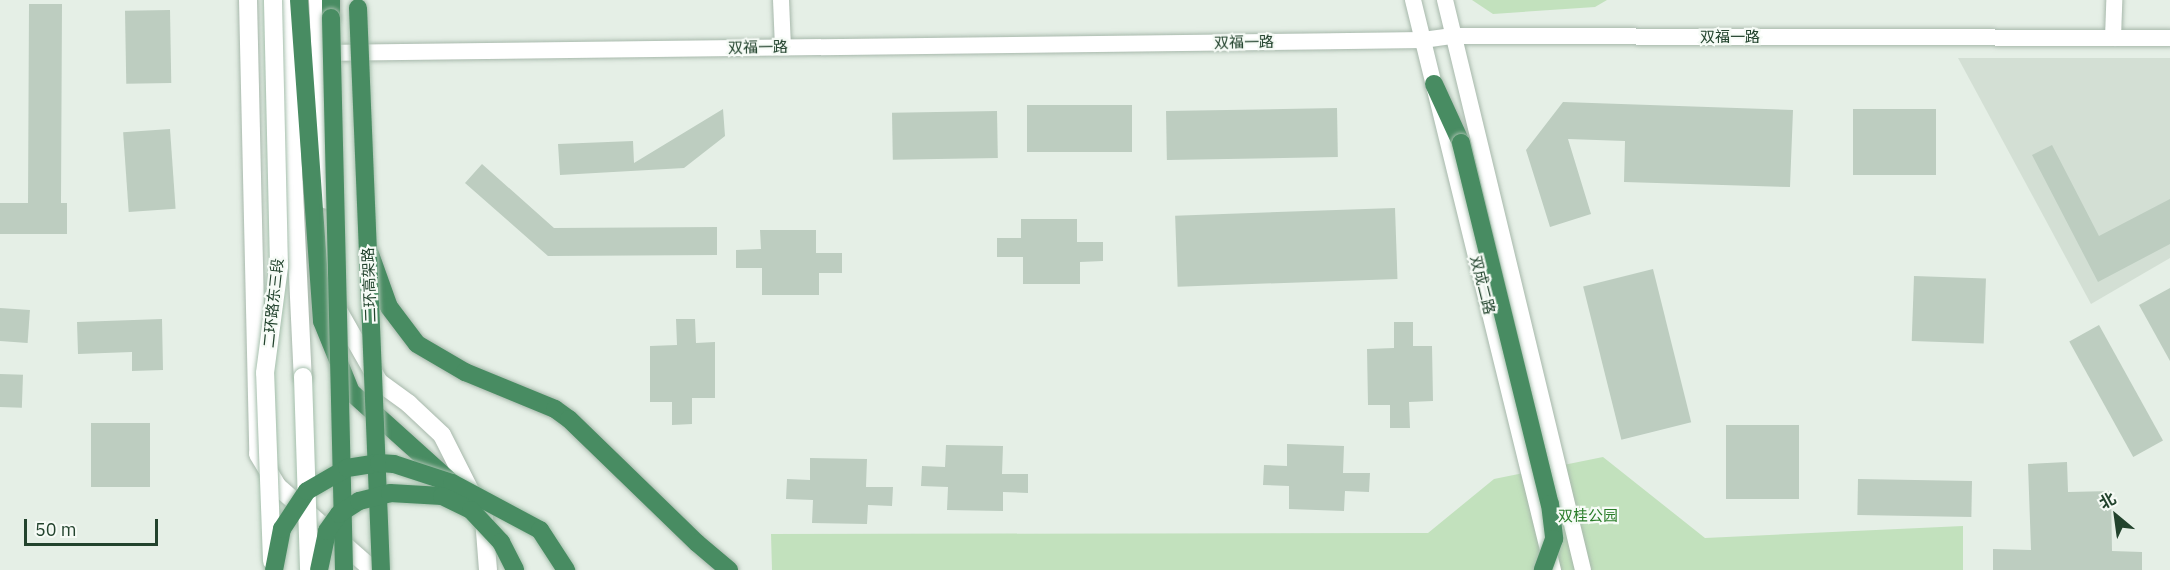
<!DOCTYPE html>
<html>
<head>
<meta charset="utf-8">
<style>
  body { margin:0 }
  #map { position:relative; width:2170px; height:570px; overflow:hidden; background:#e5efe6; font-family:"IBM Plex Sans","Noto Sans SC",sans-serif }
  div>[style] { position:absolute }
  .built>* { inset:0; background:#d3dfd4 }
  .green>* { inset:0; background:#c2e1bd }
  .building>* { inset:0; background:#bdcdc0; transform-origin:0 0 }
  .roads { filter:drop-shadow(0 0 2px #a7b8ab) drop-shadow(0 0 2px #a7b8ab) }
  .minor>* { height:16px; margin:-8px; padding:0 8px; transform-origin:8px; border-radius:8px; background:#fff }
  .tertiary>* { height:18px; margin:-9px; padding:0 9px; transform-origin:9px; border-radius:9px; background:#fff }
  .secondary>* { height:18px; margin:-9px; padding:0 9px; transform-origin:9px; border-radius:9px; background:#fff }
  .trunk>* { height:18px; margin:-9px; padding:0 9px; transform-origin:9px; border-radius:9px; background:#488c62 }
  .bridges { filter:drop-shadow(0 0 2px #a5bfac) drop-shadow(0 0 2px #a5bfac) }
  .secondary-bridge>* { height:18px; margin:-9px; padding:0 9px; transform-origin:9px; border-radius:9px; background:#fff }
  .trunk-bridge>* { height:18px; margin:-9px; padding:0 9px; transform-origin:9px; border-radius:9px; background:#488c62 }
  span { translate:-50% -50%; white-space:nowrap; text-align:center; line-height:1.15; -webkit-text-stroke:4.5px #f6fbf6; paint-order:stroke }
  .street-label { font-size:15px; color:#22432d }
  .park-label { font-size:15px; color:#2a7d29 }
  .north { position:absolute; left:2086px; top:486px; width:60px; height:60px; -webkit-text-stroke:4px #f6fbf6; paint-order:stroke; rotate:331deg; font-size:16px; font-weight:700; line-height:24px; text-align:center; color:#22432d }
  .north::after { content:''; display:block; margin:auto; width:21px; height:27px; background:#22432d; clip-path:polygon(50% 0,100% 100%,50% 72%,0 100%) }
  .scale { position:absolute; left:24px; top:519px; width:134px; height:27px; box-sizing:border-box; border:3px solid #22432d; border-top:0; padding-left:8px; font-size:18px; line-height:21px; white-space:nowrap; color:#22432d; -webkit-text-stroke:4px #f6fbf6; paint-order:stroke }
</style>
</head>
<body>
<div id="map">
  <div class="built">
    <div style="clip-path:polygon(1958px 58px,2170px 58px,2170px 258px,2091px 304px)"></div>
  </div>
  <div class="green">
    <div style="clip-path:polygon(1472px 0,1607px 0,1595px 7px,1493px 14px)"></div>
    <div style="clip-path:polygon(1603px 457px,1705px 538px,1963px 526px,1963px 570px,772px 570px,771px 534px,1428px 533px,1494px 479px)"></div>
  </div>
  <div class="building">
    <div style="clip-path:polygon(29px 4px,62px 4px,61px 203px,67px 203px,67px 234px,0 234px,0 203px,28px 203px)"></div>
    <div style="left:170px;top:10px;width:73px;height:45px;rotate:89deg"></div>
    <div style="clip-path:polygon(1563px 102px,1793px 110px,1790px 187px,1624px 182px,1625px 141px,1568px 139px,1591px 214px,1550px 227px,1526px 150px)"></div>
    <div style="left:1132px;top:105px;width:47px;height:105px;rotate:90deg"></div>
    <div style="left:1337px;top:108px;width:49px;height:171px;rotate:89deg"></div>
    <div style="clip-path:polygon(723px 109px,725px 136px,684px 168px,560px 175px,558px 144px,633px 141px,634px 163px)"></div>
    <div style="left:1936px;top:109px;width:66px;height:83px;rotate:90deg"></div>
    <div style="left:997px;top:111px;width:47px;height:105px;rotate:89deg"></div>
    <div style="left:170px;top:129px;width:80px;height:47px;rotate:86deg"></div>
    <div style="clip-path:polygon(2052px 145px,2099px 236px,2170px 199px,2170px 244px,2098px 282px,2032px 155px)"></div>
    <div style="clip-path:polygon(482px 164px,554px 228px,717px 227px,717px 255px,548px 256px,465px 183px)"></div>
    <div style="left:1395px;top:208px;width:71px;height:220px;rotate:88deg"></div>
    <div style="clip-path:polygon(1021px 219px,1077px 219px,1077px 242px,1103px 242px,1103px 261px,1080px 262px,1080px 284px,1023px 284px,1023px 257px,997px 257px,997px 238px,1021px 238px)"></div>
    <div style="clip-path:polygon(760px 230px,816px 230px,816px 253px,842px 253px,842px 273px,819px 273px,819px 295px,762px 295px,762px 268px,736px 268px,736px 250px,761px 249px)"></div>
    <div style="left:1653px;top:269px;width:158px;height:72px;rotate:76deg"></div>
    <div style="left:1914px;top:276px;width:72px;height:65px;rotate:2deg"></div>
    <div style="clip-path:polygon(2170px 288px,2170px 361px,2139px 305px)"></div>
    <div style="left:0;top:308px;width:30px;height:33px;rotate:4deg"></div>
    <div style="clip-path:polygon(162px 319px,163px 370px,132px 371px,132px 352px,78px 354px,77px 322px)"></div>
    <div style="clip-path:polygon(676px 319px,695px 319px,696px 343px,715px 342px,715px 398px,692px 398px,692px 424px,672px 425px,672px 402px,650px 402px,650px 346px,677px 345px)"></div>
    <div style="clip-path:polygon(1394px 322px,1413px 322px,1413px 346px,1432px 346px,1433px 401px,1409px 402px,1410px 428px,1390px 428px,1390px 405px,1368px 405px,1367px 349px,1394px 348px)"></div>
    <div style="left:2099px;top:325px;width:132px;height:34px;rotate:61deg"></div>
    <div style="left:0;top:374px;width:23px;height:33px;rotate:2deg"></div>
    <div style="left:150px;top:423px;width:64px;height:59px;rotate:90deg"></div>
    <div style="left:1799px;top:425px;width:74px;height:73px;rotate:90deg"></div>
    <div style="clip-path:polygon(1287px 444px,1344px 446px,1343px 473px,1370px 473px,1369px 492px,1345px 491px,1344px 511px,1289px 509px,1289px 486px,1263px 485px,1264px 465px,1287px 466px)"></div>
    <div style="clip-path:polygon(946px 445px,1003px 446px,1002px 474px,1028px 474px,1028px 493px,1003px 492px,1003px 511px,947px 510px,948px 487px,921px 486px,922px 466px,945px 467px)"></div>
    <div style="clip-path:polygon(810px 458px,867px 459px,866px 487px,893px 487px,892px 506px,868px 505px,867px 524px,812px 523px,813px 500px,786px 499px,787px 479px,810px 480px)"></div>
    <div style="clip-path:polygon(2067px 462px,2068px 492px,2111px 491px,2112px 551px,2142px 552px,2142px 570px,1993px 570px,1993px 549px,2031px 550px,2028px 464px)"></div>
    <div style="left:1858px;top:479px;width:114px;height:36px;rotate:1deg"></div>
  </div>
  <div class="roads">
    <div class="minor">
      <div style="left:781px;top:0;width:47px;rotate:87.6deg"></div>
      <div style="left:1413px;top:0;width:587px;rotate:76.2deg"></div>
      <div style="left:1445px;top:0;width:586px;rotate:76.39deg"></div>
      <div style="left:2113px;top:38px;width:38px;rotate:-88deg"></div>
      <div style="left:319px;top:53px;width:1104px;rotate:-0.67deg"></div>
      <div style="left:1423px;top:40px;width:30px;rotate:-8deg"></div>
      <div style="left:1453px;top:36px;width:717px;rotate:0.16deg"></div>
    </div>
    <div class="tertiary">
      <div style="left:248px;top:0;width:454px;rotate:88.7deg"></div>
      <div style="left:258px;top:454px;width:37px;rotate:59deg"></div>
      <div style="left:277px;top:486px;width:128px;rotate:41.2deg"></div>
      <div style="left:318px;top:0;width:200px;rotate:87.4deg"></div>
      <div style="left:335px;top:305px;width:89px;rotate:60.3deg"></div>
      <div style="left:379px;top:382px;width:37px;rotate:36deg"></div>
      <div style="left:409px;top:404px;width:45px;rotate:43.2deg"></div>
      <div style="left:442px;top:435px;width:93px;rotate:63.2deg"></div>
      <div style="left:484px;top:518px;width:52px;rotate:85.6deg"></div>
    </div>
    <div class="secondary">
      <div style="left:287px;top:0;width:64px;rotate:89.1deg"></div>
      <div style="left:288px;top:64px;width:313px;rotate:87.3deg"></div>
    </div>
    <div class="trunk">
      <div style="left:299px;top:0;width:322px;rotate:85.9deg"></div>
      <div style="left:322px;top:321px;width:77px;rotate:67.8deg"></div>
      <div style="left:351px;top:392px;width:136px;rotate:42deg"></div>
      <div style="left:331px;top:0;width:18px;rotate:90deg"></div>
      <div style="left:1434px;top:84px;width:65px;rotate:65.4deg"></div>
      <div style="left:370px;top:254px;width:56px;rotate:70.3deg"></div>
      <div style="left:389px;top:307px;width:46px;rotate:52.9deg"></div>
      <div style="left:417px;top:344px;width:56px;rotate:30.3deg"></div>
      <div style="left:465px;top:372px;width:97px;rotate:22.3deg"></div>
      <div style="left:555px;top:409px;width:17px;rotate:36deg"></div>
      <div style="left:569px;top:419px;width:178px;rotate:44.1deg"></div>
      <div style="left:697px;top:543px;width:42px;rotate:40.2deg"></div>
    </div>
  </div>
  <div class="bridges">
    <div class="secondary-bridge">
      <div style="left:303px;top:377px;width:193px;rotate:88.2deg"></div>
      <div style="left:272px;top:561px;width:188px;rotate:-92.1deg"></div>
      <div style="left:265px;top:373px;width:108px;rotate:-82.5deg"></div>
      <div style="left:279px;top:266px;width:266px;rotate:-91.3deg"></div>
    </div>
    <div class="trunk-bridge">
      <div style="left:358px;top:8px;width:562px;rotate:87.66deg"></div>
      <div style="left:331px;top:18px;width:552px;rotate:88.65deg"></div>
      <div style="left:1461px;top:143px;width:372px;rotate:76.2deg"></div>
      <div style="left:1550px;top:504px;width:35px;rotate:83deg"></div>
      <div style="left:1554px;top:539px;width:33px;rotate:110deg"></div>
      <div style="left:274px;top:570px;width:42px;rotate:-79deg"></div>
      <div style="left:282px;top:529px;width:45px;rotate:-56.7deg"></div>
      <div style="left:307px;top:491px;width:46px;rotate:-29.9deg"></div>
      <div style="left:347px;top:468px;width:32px;rotate:-9deg"></div>
      <div style="left:379px;top:463px;width:15px;rotate:4deg"></div>
      <div style="left:394px;top:464px;width:61px;rotate:18.1deg"></div>
      <div style="left:452px;top:483px;width:100px;rotate:28.1deg"></div>
      <div style="left:540px;top:530px;width:48px;rotate:57deg"></div>
      <div style="left:319px;top:570px;width:40px;rotate:-78deg"></div>
      <div style="left:327px;top:531px;width:21px;rotate:-55deg"></div>
      <div style="left:339px;top:514px;width:24px;rotate:-33deg"></div>
      <div style="left:359px;top:501px;width:32px;rotate:-14deg"></div>
      <div style="left:390px;top:493px;width:52px;rotate:3.3deg"></div>
      <div style="left:442px;top:496px;width:32px;rotate:26deg"></div>
      <div style="left:471px;top:510px;width:44px;rotate:46.8deg"></div>
      <div style="left:501px;top:542px;width:31px;rotate:63deg"></div>
    </div>
  </div>
  <div class="street-label">
    <span style="left:1730px;top:37px">双福一路</span>
    <span style="left:1244px;top:42px;rotate:-1deg">双福一路</span>
    <span style="left:758px;top:47px;rotate:-1deg">双福一路</span>
    <span style="left:369px;top:285px;rotate:-92deg">二环高架路</span>
    <span style="left:1483px;top:285px;rotate:76deg">双成二路</span>
    <span style="left:273px;top:303px;rotate:-84deg">二环路东三段</span>
  </div>
  <div class="park-label">
    <span style="left:1588px;top:516px">双桂公园</span>
  </div>
  <div class="north">北</div>
  <div class="scale">50 m</div>
</div>
</body>
</html>
